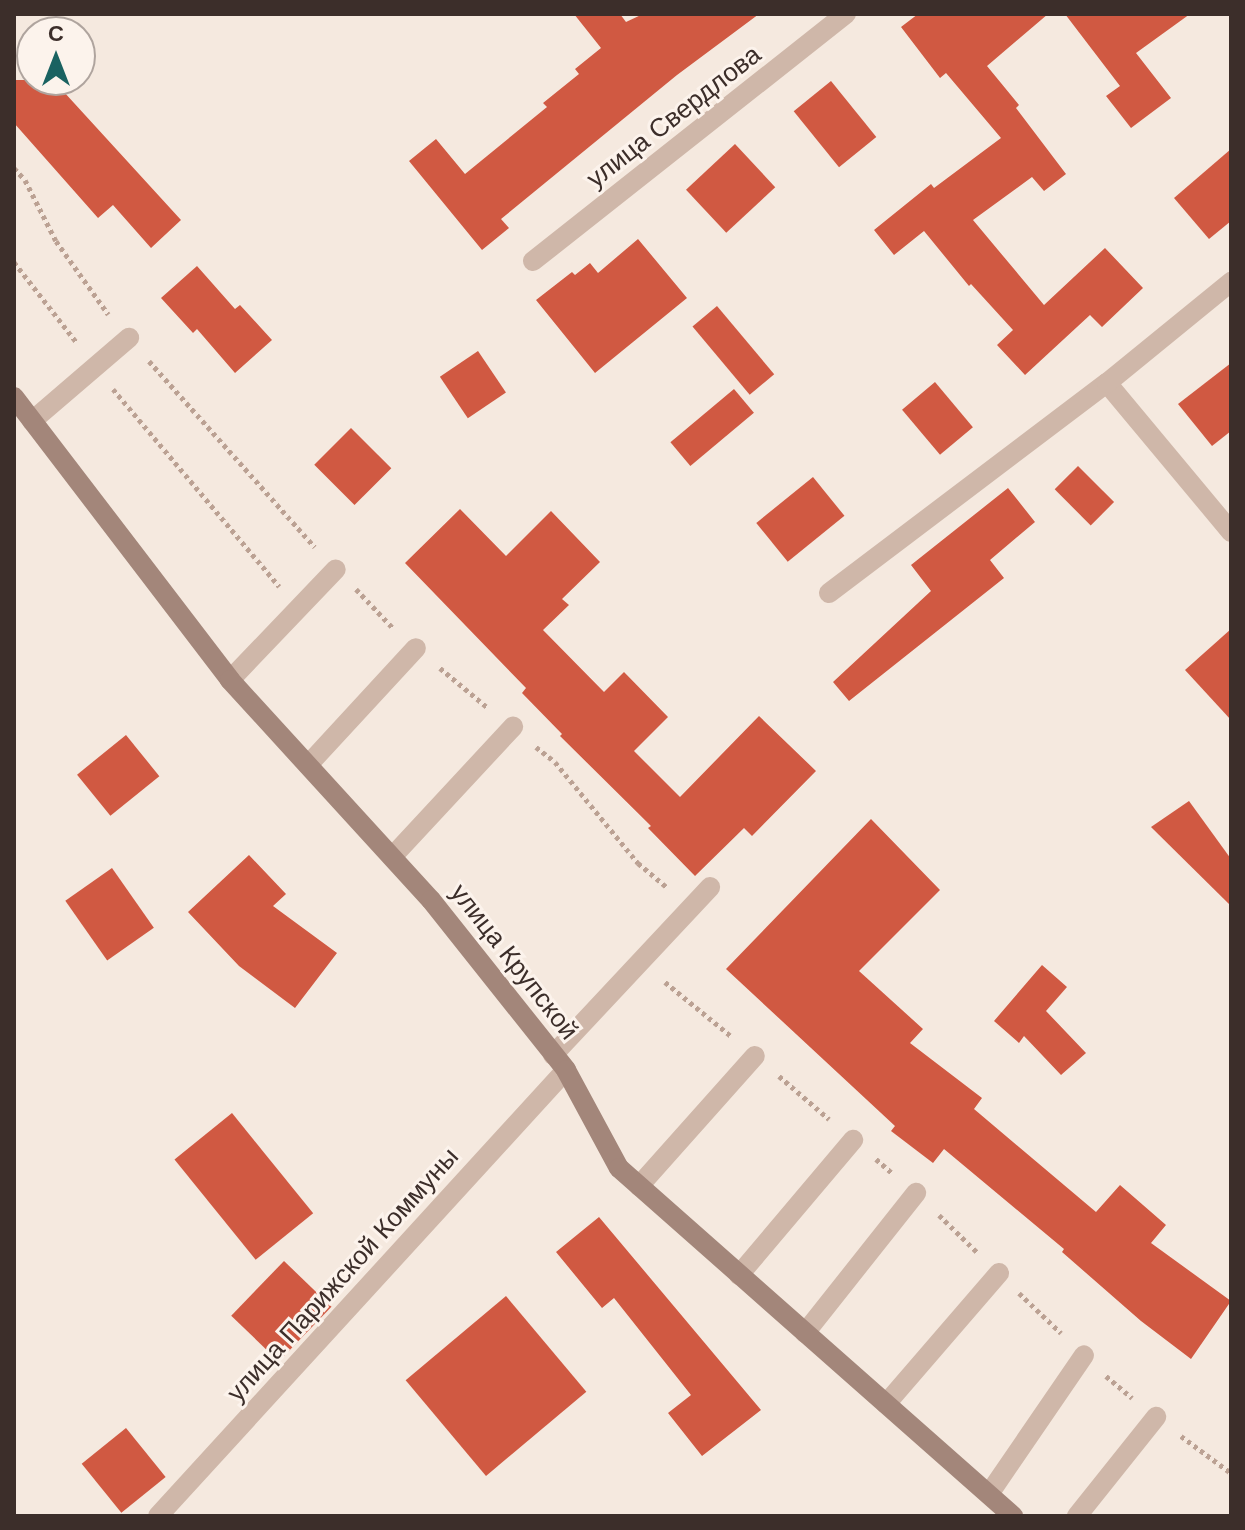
<!DOCTYPE html>
<html>
<head>
<meta charset="utf-8">
<style>
  body { margin:0 }
  #map { position:relative; width:1245px; height:1530px; overflow:hidden; background:#f5e9df; font-family:Arial,sans-serif }
  div>[style] { position:absolute }
  .building>* { inset:0; background:#d05942; transform-origin:0 0 }
  .path>* { height:5px; margin-top:-2.5px; transform-origin:0; background:repeating-linear-gradient(90deg,#bba193 0 4px,transparent 0 8px) }
  .street>* { height:20px; margin:-10px; padding:0 10px; transform-origin:10px; border-radius:10px; background:#cfb7a9 }
  .secondary>* { height:20px; margin:-10px; padding:0 10px; transform-origin:10px; border-radius:10px; background:#a3867a }
  span { translate:-50% -50%; white-space:nowrap; text-align:center; line-height:1.15; -webkit-text-stroke:6px #fcf3ec; paint-order:stroke }
  .street-label { font-size:26px; color:#3c2e2a }
  .frame { position:absolute; inset:0; border:16px solid #3c2e2a; pointer-events:none }
  .north { position:absolute; left:16px; top:16px; width:80px; height:80px; box-sizing:border-box; background:#fcf3ec; border:2px solid #afa49e; border-radius:50%; rotate:0deg; font-size:22px; font-weight:700; line-height:32px; text-align:center; color:#3c2e2a }
  .north::after { content:''; display:block; margin:auto; width:28px; height:36px; background:#1a6261; clip-path:polygon(50% 0,100% 100%,50% 72%,0 100%) }
</style>
</head>
<body>
<div id="map">
  <div class="building">
    <div style="clip-path:polygon(574px 14px,620px 14px,626px 22px,643px 14px,759px 14px,677px 75px,501px 219px,509px 228px,482px 250px,409px 161px,436px 139px,465px 174px,547px 107px,543px 103px,579px 74px,575px 69px,601px 48px)"></div>
    <div style="clip-path:polygon(918px 14px,1048px 14px,987px 66px,1019px 105px,1016px 108px,1066px 174px,1044px 191px,1032px 177px,973px 220px,1044px 305px,1105px 248px,1143px 288px,1102px 327px,1090px 315px,1025px 375px,997px 345px,1013px 330px,971px 284px,969px 286px,924px 231px,894px 255px,874px 230px,931px 184px,934px 188px,1001px 138px,946px 73px,940px 78px,901px 27px)"></div>
    <div style="clip-path:polygon(1065px 14px,1190px 14px,1136px 53px,1171px 98px,1131px 128px,1106px 96px,1120px 86px)"></div>
    <div style="clip-path:polygon(14px 80px,53px 80px,181px 220px,151px 248px,113px 205px,98px 218px,14px 123px)"></div>
    <div style="left:831px;top:81px;width:72px;height:48px;rotate:51deg"></div>
    <div style="left:735px;top:144px;width:59px;height:67px;rotate:47deg"></div>
    <div style="clip-path:polygon(1231px 149px,1231px 221px,1209px 239px,1174px 198px)"></div>
    <div style="clip-path:polygon(638px 239px,687px 298px,595px 373px,536px 300px,572px 272px,575px 275px,590px 263px,598px 273px)"></div>
    <div style="clip-path:polygon(197px 266px,235px 309px,240px 305px,272px 340px,235px 373px,197px 329px,193px 333px,161px 298px)"></div>
    <div style="left:717px;top:306px;width:89px;height:32px;rotate:50deg"></div>
    <div style="left:478px;top:351px;width:50px;height:46px;rotate:56deg"></div>
    <div style="clip-path:polygon(1231px 363px,1231px 431px,1212px 446px,1178px 404px)"></div>
    <div style="left:935px;top:382px;width:59px;height:43px;rotate:50deg"></div>
    <div style="left:734px;top:389px;width:31px;height:83px;rotate:50deg"></div>
    <div style="left:351px;top:428px;width:57px;height:52px;rotate:45deg"></div>
    <div style="left:1078px;top:466px;width:51px;height:33px;rotate:45deg"></div>
    <div style="left:813px;top:477px;width:50px;height:73px;rotate:51deg"></div>
    <div style="clip-path:polygon(1008px 488px,1035px 522px,990px 560px,1004px 578px,849px 701px,833px 682px,931px 591px,911px 565px)"></div>
    <div style="clip-path:polygon(460px 509px,506px 556px,551px 511px,600px 562px,562px 599px,569px 605px,543px 630px,604px 692px,624px 672px,668px 717px,634px 751px,680px 797px,759px 716px,816px 771px,752px 836px,744px 828px,695px 876px,648px 828px,651px 826px,560px 736px,562px 734px,522px 693px,526px 688px,405px 563px)"></div>
    <div style="clip-path:polygon(1231px 629px,1231px 720px,1185px 670px)"></div>
    <div style="left:126px;top:735px;width:53px;height:63px;rotate:51deg"></div>
    <div style="clip-path:polygon(1189px 801px,1231px 859px,1231px 906px,1151px 827px)"></div>
    <div style="clip-path:polygon(871px 819px,940px 890px,859px 971px,923px 1029px,910px 1043px,982px 1098px,974px 1109px,1096px 1212px,1120px 1185px,1166px 1225px,1151px 1243px,1231px 1301px,1191px 1359px,1141px 1321px,1062px 1252px,1064px 1249px,944px 1149px,933px 1163px,891px 1131px,895px 1126px,726px 969px)"></div>
    <div style="clip-path:polygon(249px 855px,286px 894px,273px 906px,337px 953px,295px 1008px,239px 966px,188px 912px)"></div>
    <div style="left:112px;top:868px;width:73px;height:57px;rotate:55deg"></div>
    <div style="clip-path:polygon(1042px 965px,1067px 987px,1046px 1011px,1086px 1053px,1061px 1075px,1024px 1036px,1019px 1043px,994px 1021px)"></div>
    <div style="left:232px;top:1113px;width:129px;height:74px;rotate:51deg"></div>
    <div style="clip-path:polygon(599px 1217px,761px 1410px,702px 1456px,668px 1413px,691px 1395px,614px 1298px,602px 1308px,556px 1252px)"></div>
    <div style="left:284px;top:1261px;width:66px;height:76px;rotate:44deg"></div>
    <div style="left:506px;top:1296px;width:125px;height:131px;rotate:50deg"></div>
    <div style="left:126px;top:1428px;width:63px;height:57px;rotate:51deg"></div>
  </div>
  <div class="path">
    <div style="left:14px;top:168px;width:16px;rotate:47deg"></div>
    <div style="left:25px;top:180px;width:68px;rotate:63.1deg"></div>
    <div style="left:56px;top:241px;width:90px;rotate:54.5deg"></div>
    <div style="left:14px;top:262px;width:103px;rotate:52.1deg"></div>
    <div style="left:149px;top:361px;width:249px;rotate:48.3deg"></div>
    <div style="left:113px;top:389px;width:258px;rotate:49.9deg"></div>
    <div style="left:356px;top:589px;width:54px;rotate:46.5deg"></div>
    <div style="left:440px;top:668px;width:62px;rotate:39.8deg"></div>
    <div style="left:536px;top:747px;width:24px;rotate:38deg"></div>
    <div style="left:555px;top:762px;width:131px;rotate:50.6deg"></div>
    <div style="left:638px;top:863px;width:39px;rotate:40deg"></div>
    <div style="left:665px;top:982px;width:85px;rotate:39.3deg"></div>
    <div style="left:779px;top:1076px;width:66px;rotate:40.7deg"></div>
    <div style="left:876px;top:1159px;width:23px;rotate:41deg"></div>
    <div style="left:939px;top:1215px;width:54px;rotate:44.3deg"></div>
    <div style="left:1019px;top:1293px;width:58px;rotate:43.6deg"></div>
    <div style="left:1106px;top:1376px;width:34px;rotate:40deg"></div>
    <div style="left:1181px;top:1436px;width:62px;rotate:36.5deg"></div>
  </div>
  <div class="street">
    <div style="left:533px;top:261px;width:399px;rotate:-38.3deg"></div>
    <div style="left:1107px;top:383px;width:194px;rotate:50.2deg"></div>
    <div style="left:32px;top:421px;width:128px;rotate:-40.6deg"></div>
    <div style="left:829px;top:593px;width:348px;rotate:-37.1deg"></div>
    <div style="left:1107px;top:383px;width:160px;rotate:-39.2deg"></div>
    <div style="left:230px;top:680px;width:153px;rotate:-46.3deg"></div>
    <div style="left:308px;top:765px;width:159px;rotate:-47.3deg"></div>
    <div style="left:392px;top:857px;width:178px;rotate:-47.1deg"></div>
    <div style="left:553px;top:1055px;width:230px;rotate:-46.9deg"></div>
    <div style="left:639px;top:1186px;width:174px;rotate:-48.3deg"></div>
    <div style="left:739px;top:1275px;width:177px;rotate:-49.8deg"></div>
    <div style="left:805px;top:1333px;width:179px;rotate:-51.6deg"></div>
    <div style="left:886px;top:1404px;width:173px;rotate:-49.2deg"></div>
    <div style="left:989px;top:1494px;width:168px;rotate:-55.6deg"></div>
    <div style="left:158px;top:1516px;width:604px;rotate:-47.55deg"></div>
    <div style="left:1077px;top:1516px;width:127px;rotate:-51.4deg"></div>
  </div>
  <div class="secondary">
    <div style="left:14px;top:397px;width:356px;rotate:52.6deg"></div>
    <div style="left:230px;top:680px;width:298px;rotate:47.6deg"></div>
    <div style="left:431px;top:900px;width:217px;rotate:51.5deg"></div>
    <div style="left:566px;top:1070px;width:111px;rotate:61.6deg"></div>
    <div style="left:619px;top:1168px;width:526px;rotate:41.45deg"></div>
  </div>
  <div class="street-label">
    <span style="left:674px;top:117px;rotate:-38deg">улица Свердлова</span>
    <span style="left:514px;top:962px;rotate:52deg">улица Крупской</span>
    <span style="left:343px;top:1275px;rotate:-48deg">улица Парижской Коммуны</span>
  </div>
  <div class="frame"></div>
  <div class="north">С</div>
</div>
</body>
</html>
